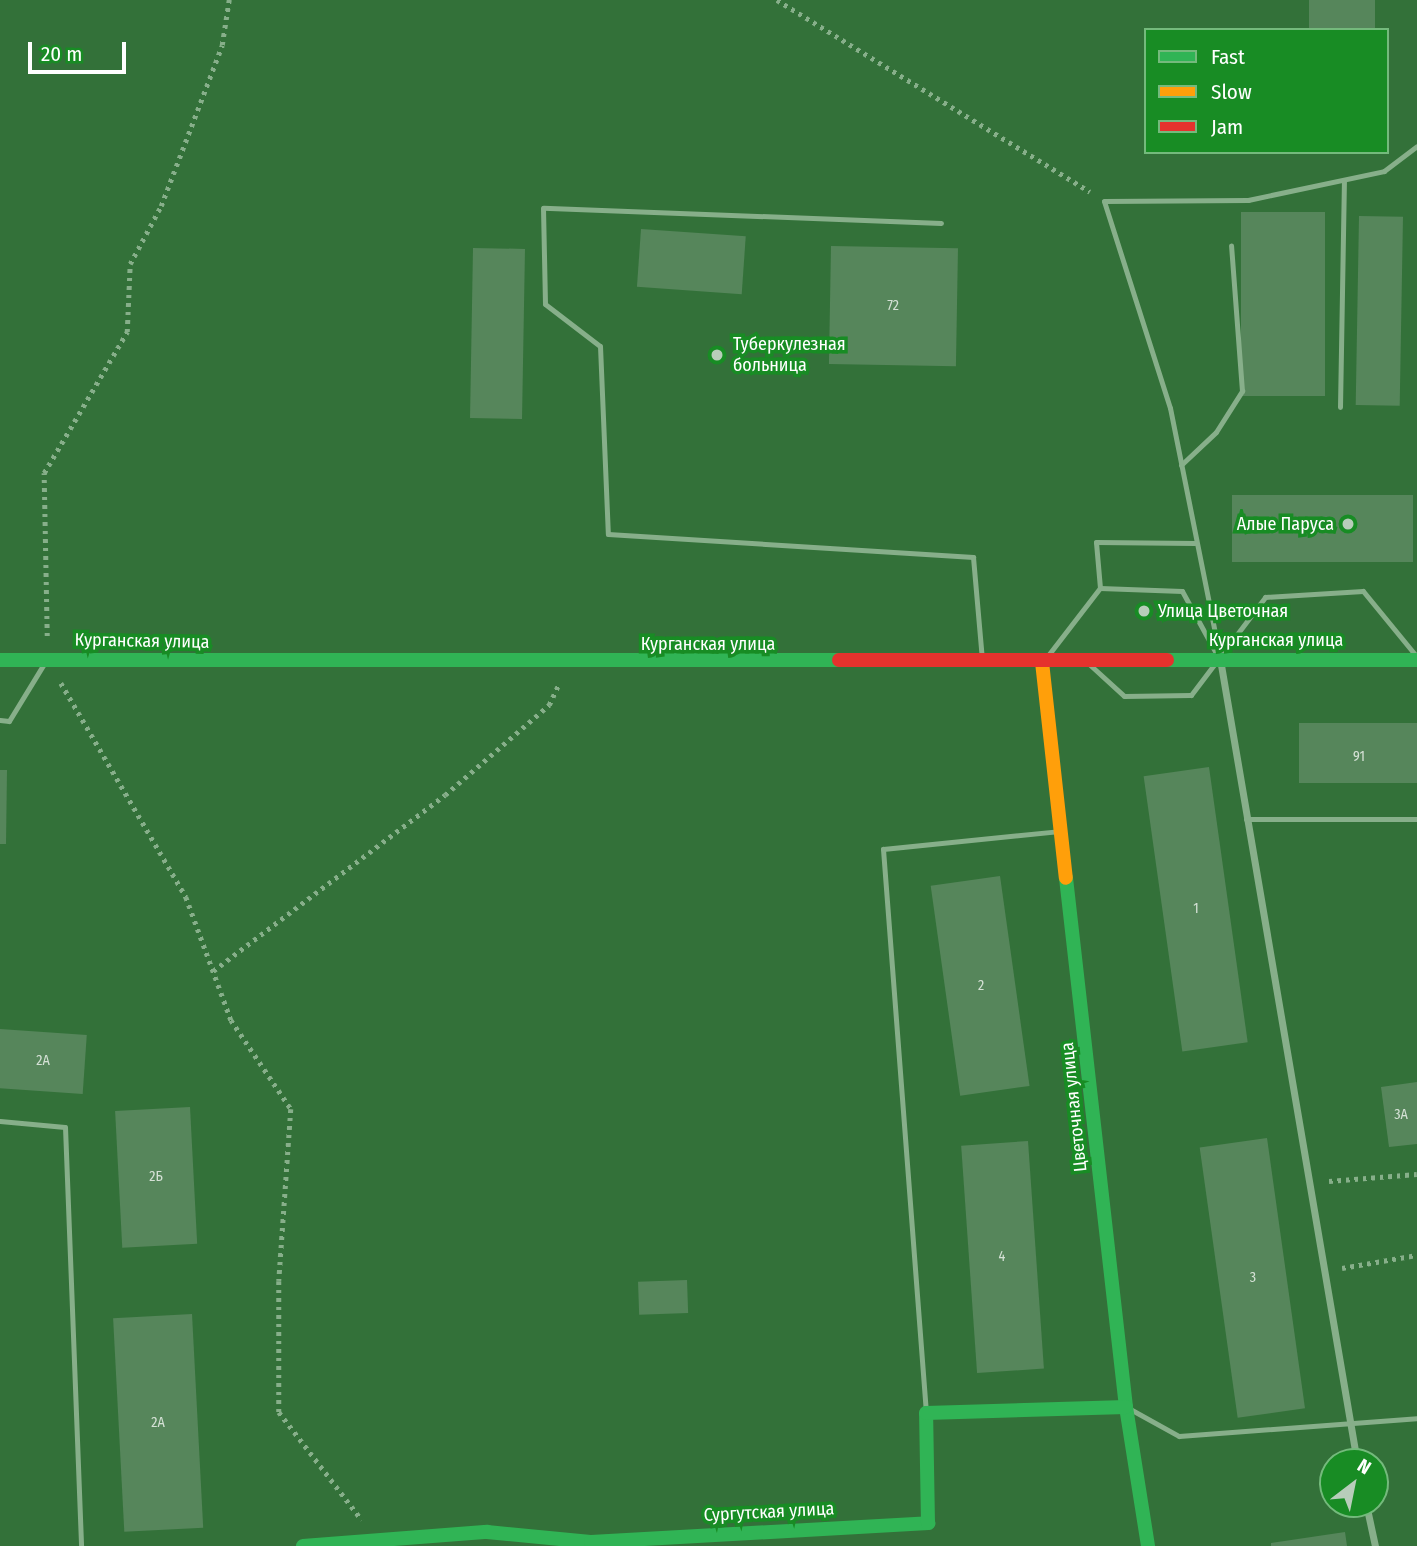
<!DOCTYPE html>
<html>
<head>
<meta charset="utf-8">
<style>
  body { margin:0 }
  #map { position:relative; width:1417px; height:1546px; overflow:hidden; background:#337139; font-family:"Fira Sans Condensed",sans-serif }
  div>[style] { position:absolute }
  .building>* { inset:0; background:#56865b; transform-origin:0 0 }
  .path>* { height:4.5px; margin-top:-2.25px; transform-origin:0; background:repeating-linear-gradient(90deg,#87af8a 0 3.5px,transparent 0 8.5px) }
  .lane>* { height:5px; margin:-2.5px; padding:0 2.5px; transform-origin:2.5px; border-radius:2.5px; background:#87af8a }
  .street>* { height:7px; margin:-3.5px; padding:0 3.5px; transform-origin:3.5px; border-radius:3.5px; background:#87af8a }
  .fast>* { height:14px; margin:-7px; padding:0 7px; transform-origin:7px; border-radius:7px; background:#30b455 }
  .slow>* { height:14px; margin:-7px; padding:0 7px; transform-origin:7px; border-radius:7px; background:#ff9f0a }
  .jam>* { height:14px; margin:-7px; padding:0 7px; transform-origin:7px; border-radius:7px; background:#e5322d }
  .dots>* { width:19px; height:19px; translate:-50% -50%; box-sizing:border-box; border:4px solid #188c24; border-radius:50% }
  span { translate:-50% -50%; white-space:nowrap; text-align:center; line-height:1.15; -webkit-text-stroke:7px #188c24; paint-order:stroke }
  .number-label { font-size:14px; color:#d5e1d6 }
  .number-label span { -webkit-text-stroke-width:0 }
  .poi-label { font-size:18px; color:#fff }
  .left { translate:0 -50%; text-align:left }
  .right { translate:-100% -50%; text-align:right }
  .street-label { font-size:18px; color:#fff }
  .legend { position:absolute; left:1144px; top:28px; width:245px; height:126px; box-sizing:border-box; background:#188c24; border:2px solid #74ba7c; margin:0; padding:9px 12px; list-style:none; font-size:21px; color:#fff }
  .legend li { display:flex; align-items:center; gap:14px; height:35px }
  .legend b { width:35px; border:2px solid #74ba7c }
  .north { position:absolute; left:1319px; top:1448px; width:70px; height:70px; box-sizing:border-box; background:#188c24; border:2px solid #74ba7c; border-radius:50%; rotate:32deg; font-size:19px; font-weight:700; line-height:28px; text-align:center; color:#fff }
  .north::after { content:''; display:block; margin:auto; width:24px; height:32px; background:#b8cdba; clip-path:polygon(50% 0,100% 100%,50% 72%,0 100%) }
  .scale { position:absolute; left:28px; top:42px; width:98px; height:32px; box-sizing:border-box; border:4px solid #fff; border-top:0; padding-left:9px; font-size:21px; line-height:24px; white-space:nowrap; color:#fff; -webkit-text-stroke:5px #188c24; paint-order:stroke }
</style>
</head>
<body>
<div id="map">
  <div class="building">
    <div style="left:1309px;top:0;width:66px;height:30px"></div>
    <div style="left:1325px;top:212px;width:184px;height:84px;rotate:90deg"></div>
    <div style="left:1359px;top:216px;width:44px;height:189px;rotate:1deg"></div>
    <div style="left:641px;top:229px;width:105px;height:58px;rotate:4deg"></div>
    <div style="left:831px;top:246px;width:127px;height:118px;rotate:1deg"></div>
    <div style="left:473px;top:248px;width:52px;height:170px;rotate:1deg"></div>
    <div style="left:1232px;top:495px;width:181px;height:67px"></div>
    <div style="left:1417px;top:723px;width:60px;height:118px;rotate:90deg"></div>
    <div style="left:1209px;top:767px;width:278px;height:66px;rotate:82deg"></div>
    <div style="clip-path:polygon(0 770px,7px 770px,6px 844px,0 844px)"></div>
    <div style="left:1000px;top:876px;width:212px;height:70px;rotate:82deg"></div>
    <div style="left:0;top:1029px;width:87px;height:59px;rotate:4deg"></div>
    <div style="clip-path:polygon(1417px 1082px,1417px 1144px,1389px 1147px,1381px 1087px)"></div>
    <div style="left:190px;top:1107px;width:137px;height:75px;rotate:87deg"></div>
    <div style="left:1267px;top:1138px;width:273px;height:68px;rotate:82deg"></div>
    <div style="left:1028px;top:1141px;width:228px;height:67px;rotate:86deg"></div>
    <div style="left:687px;top:1280px;width:33px;height:49px;rotate:88deg"></div>
    <div style="left:192px;top:1314px;width:214px;height:79px;rotate:87deg"></div>
    <div style="clip-path:polygon(1345px 1532px,1347px 1546px,1271px 1546px,1271px 1543px)"></div>
  </div>
  <div class="path">
    <div style="left:777px;top:0;width:367px;rotate:31.5deg"></div>
    <div style="left:47px;top:636px;width:163px;rotate:-91.1deg"></div>
    <div style="left:44px;top:473px;width:164px;rotate:-59.5deg"></div>
    <div style="left:127px;top:332px;width:68px;rotate:-87.5deg"></div>
    <div style="left:130px;top:264px;width:66px;rotate:-61.9deg"></div>
    <div style="left:161px;top:206px;width:172px;rotate:-69.2deg"></div>
    <div style="left:222px;top:45px;width:46px;rotate:-81.2deg"></div>
    <div style="left:61px;top:683px;width:248px;rotate:59.7deg"></div>
    <div style="left:186px;top:897px;width:131px;rotate:69.9deg"></div>
    <div style="left:231px;top:1020px;width:107px;rotate:56deg"></div>
    <div style="left:291px;top:1109px;width:172px;rotate:94deg"></div>
    <div style="left:279px;top:1281px;width:131px;rotate:90deg"></div>
    <div style="left:279px;top:1412px;width:136px;rotate:52.5deg"></div>
    <div style="left:213px;top:971px;width:291px;rotate:-37.2deg"></div>
    <div style="left:445px;top:795px;width:138px;rotate:-40.9deg"></div>
    <div style="left:549px;top:705px;width:23px;rotate:-65deg"></div>
    <div style="left:1329px;top:1181px;width:88px;rotate:-4.5deg"></div>
    <div style="left:1342px;top:1268px;width:76px;rotate:-9.8deg"></div>
  </div>
  <div class="lane">
    <div style="left:941px;top:223px;width:398px;rotate:-177.8deg"></div>
    <div style="left:543px;top:208px;width:96px;rotate:88.8deg"></div>
    <div style="left:545px;top:304px;width:69px;rotate:37.4deg"></div>
    <div style="left:600px;top:346px;width:188px;rotate:87.6deg"></div>
    <div style="left:608px;top:534px;width:366px;rotate:3.6deg"></div>
    <div style="left:973px;top:557px;width:102px;rotate:85deg"></div>
    <div style="left:1340px;top:407px;width:227px;rotate:-89deg"></div>
    <div style="left:1181px;top:465px;width:48px;rotate:-43.3deg"></div>
    <div style="left:1216px;top:432px;width:49px;rotate:-57.6deg"></div>
    <div style="left:1242px;top:391px;width:146px;rotate:-94.3deg"></div>
    <div style="left:1100px;top:588px;width:46px;rotate:-95deg"></div>
    <div style="left:1096px;top:542px;width:99px;rotate:0.6deg"></div>
    <div style="left:1046px;top:658px;width:88px;rotate:-52.4deg"></div>
    <div style="left:1100px;top:588px;width:82px;rotate:2.1deg"></div>
    <div style="left:1182px;top:591px;width:71px;rotate:61.3deg"></div>
    <div style="left:1220px;top:658px;width:255px;rotate:-101.3deg"></div>
    <div style="left:1170px;top:408px;width:217px;rotate:-107.7deg"></div>
    <div style="left:1104px;top:201px;width:144px;rotate:-0.4deg"></div>
    <div style="left:1248px;top:200px;width:139px;rotate:-12deg"></div>
    <div style="left:1384px;top:171px;width:41px;rotate:-37.1deg"></div>
    <div style="left:1089px;top:664px;width:47px;rotate:42.4deg"></div>
    <div style="left:1124px;top:696px;width:67px;rotate:-0.9deg"></div>
    <div style="left:1191px;top:695px;width:123px;rotate:-52.9deg"></div>
    <div style="left:1265px;top:597px;width:98px;rotate:-3.5deg"></div>
    <div style="left:1363px;top:591px;width:85px;rotate:50.7deg"></div>
    <div style="left:0;top:720px;width:9px;rotate:6deg"></div>
    <div style="left:9px;top:721px;width:69px;rotate:-58.6deg"></div>
    <div style="left:1246px;top:819px;width:171px"></div>
    <div style="left:0;top:1121px;width:65px;rotate:5.3deg"></div>
    <div style="left:65px;top:1127px;width:419px;rotate:87.8deg"></div>
    <div style="left:1130px;top:1409px;width:56px;rotate:28.9deg"></div>
    <div style="left:1179px;top:1436px;width:239px;rotate:-4.3deg"></div>
    <div style="left:926px;top:1413px;width:566px;rotate:-94.36deg"></div>
    <div style="left:883px;top:849px;width:177px;rotate:-5.8deg"></div>
  </div>
  <div class="street">
    <div style="left:1220px;top:659px;width:815px;rotate:80.32deg"></div>
    <div style="left:1366px;top:1504px;width:43px;rotate:77.9deg"></div>
  </div>
  <div class="fast">
    <div style="left:0;top:660px;width:839px"></div>
    <div style="left:1167px;top:660px;width:250px"></div>
    <div style="left:1066px;top:878px;width:532px;rotate:83.53deg"></div>
    <div style="left:1126px;top:1407px;width:141px;rotate:81deg"></div>
    <div style="left:303px;top:1546px;width:185px;rotate:-4.4deg"></div>
    <div style="left:487px;top:1532px;width:104px;rotate:5.5deg"></div>
    <div style="left:591px;top:1542px;width:338px;rotate:-3.2deg"></div>
    <div style="left:928px;top:1523px;width:110px;rotate:-91deg"></div>
    <div style="left:926px;top:1413px;width:200px;rotate:-1.7deg"></div>
  </div>
  <div class="slow">
    <div style="left:1042px;top:662px;width:217px;rotate:83.7deg"></div>
  </div>
  <div class="jam">
    <div style="left:839px;top:660px;width:328px"></div>
  </div>
  <div class="dots">
    <div style="left:717px;top:355px;background:#b8cdba"></div>
    <div style="left:1348px;top:524px;background:#b8cdba"></div>
    <div style="left:1144px;top:611px;background:#b8cdba"></div>
  </div>
  <div class="number-label">
    <span style="left:893px;top:306px">72</span>
    <span style="left:1359px;top:757px">91</span>
    <span style="left:1196px;top:909px">1</span>
    <span style="left:981px;top:986px">2</span>
    <span style="left:43px;top:1061px">2А</span>
    <span style="left:1401px;top:1115px">3А</span>
    <span style="left:156px;top:1177px">2Б</span>
    <span style="left:1002px;top:1257px">4</span>
    <span style="left:1253px;top:1278px">3</span>
    <span style="left:158px;top:1423px">2А</span>
  </div>
  <div class="poi-label">
    <span class="left" style="left:733px;top:355px">Туберкулезная<br>больница</span>
    <span class="right" style="left:1334px;top:524px">Алые Паруса</span>
    <span class="left" style="left:1158px;top:611px">Улица Цветочная</span>
  </div>
  <div class="street-label">
    <span style="left:1276px;top:640px">Курганская улица</span>
    <span style="left:142px;top:641px;rotate:1deg">Курганская улица</span>
    <span style="left:708px;top:644px">Курганская улица</span>
    <span style="left:1074px;top:1107px;rotate:-96deg">Цветочная улица</span>
    <span style="left:769px;top:1512px;rotate:-3deg">Сургутская улица</span>
  </div>
  <ul class="legend">
  <li><b style="height:9px;background:#30b455"></b>Fast</li>
  <li><b style="height:9px;background:#ff9f0a"></b>Slow</li>
  <li><b style="height:9px;background:#e5322d"></b>Jam</li>
  </ul>
  <div class="north">N</div>
  <div class="scale">20 m</div>
</div>
</body>
</html>
